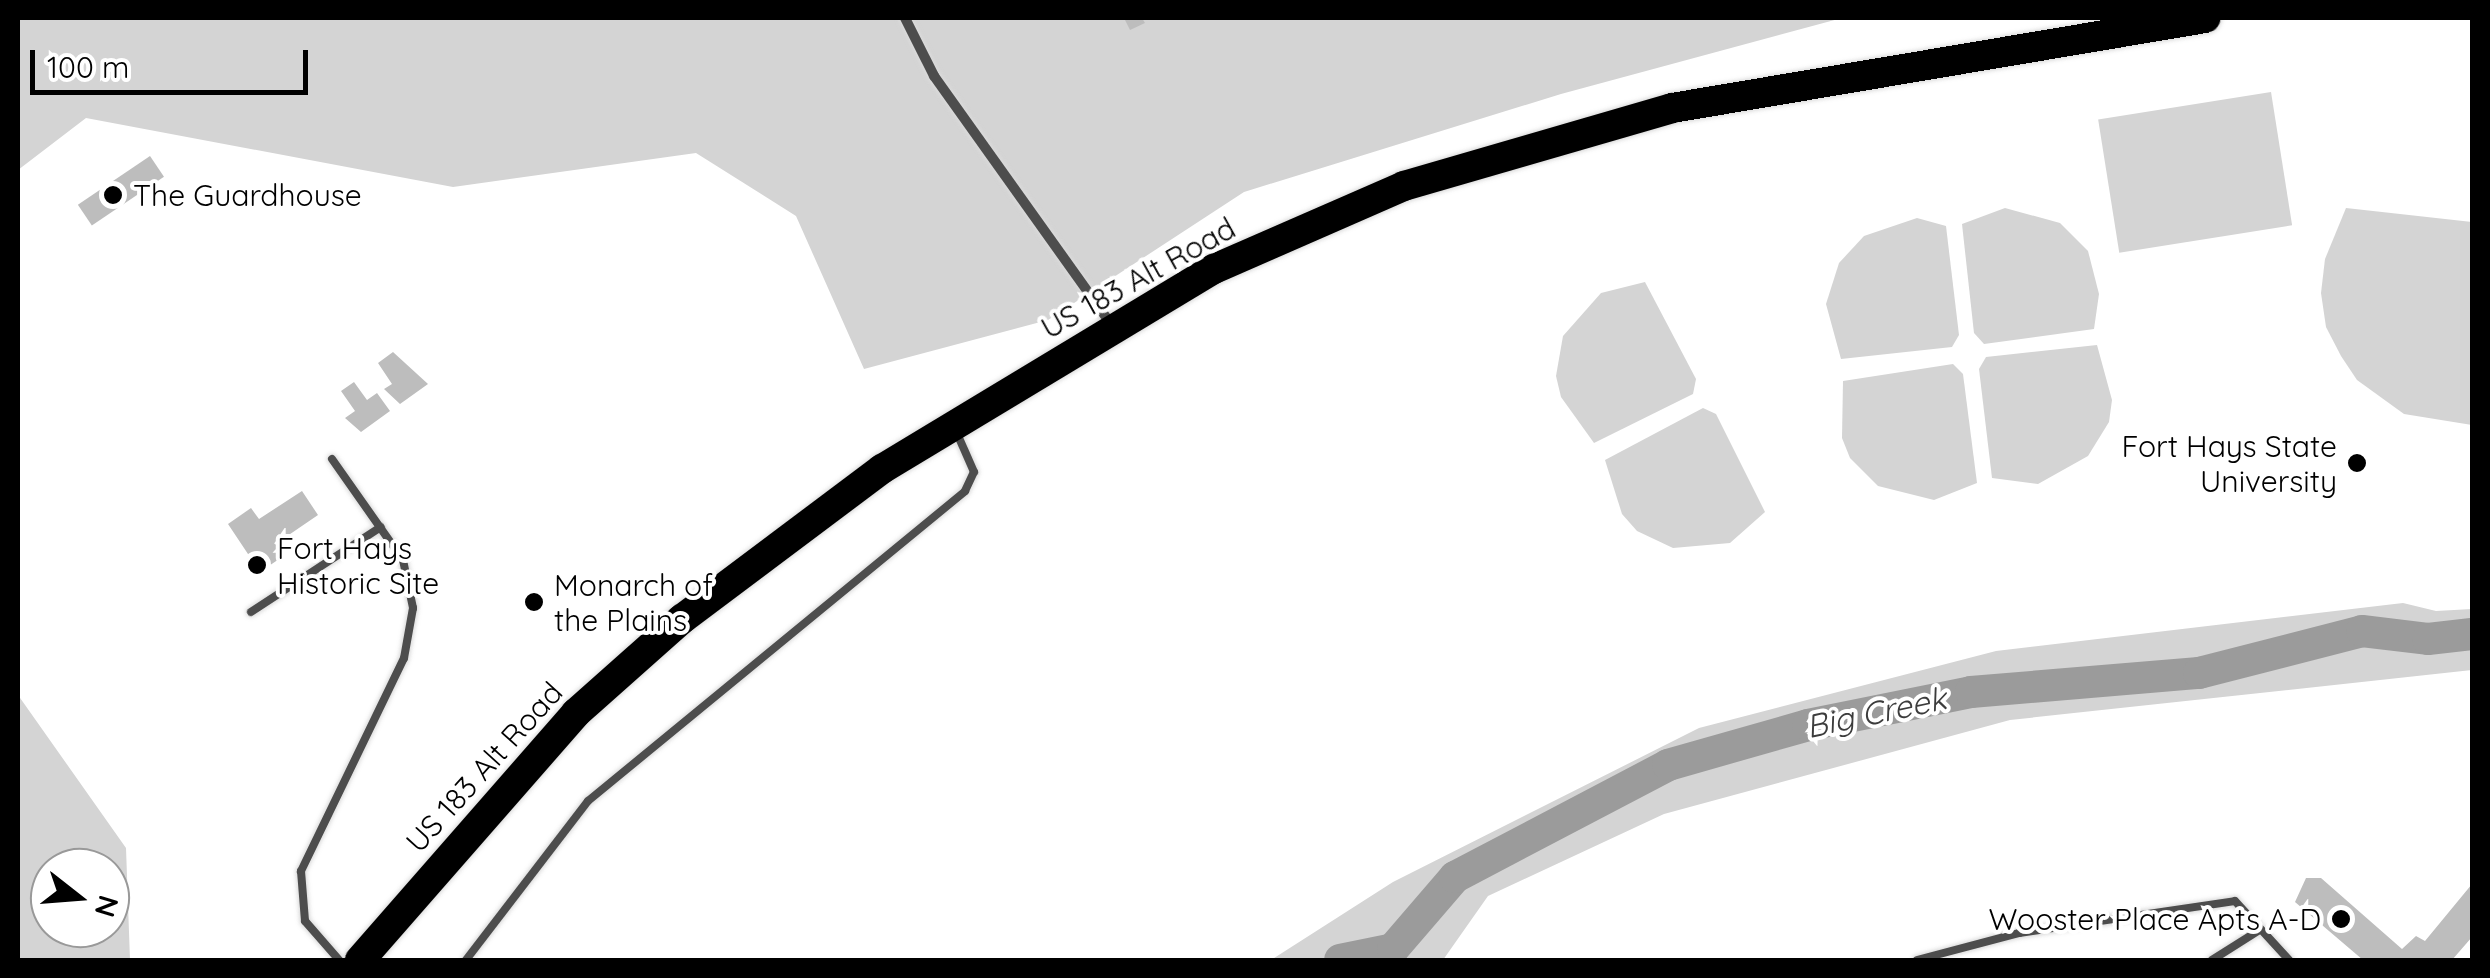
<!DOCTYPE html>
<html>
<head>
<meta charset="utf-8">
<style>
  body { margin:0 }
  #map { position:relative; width:2490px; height:978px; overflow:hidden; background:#fff; font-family:Quicksand,sans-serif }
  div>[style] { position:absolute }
  .green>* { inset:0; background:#d4d4d4; transform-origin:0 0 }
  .stream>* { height:5px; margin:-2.5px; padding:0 2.5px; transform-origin:2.5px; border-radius:2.5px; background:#9b9b9b }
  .river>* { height:32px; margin:-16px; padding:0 16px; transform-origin:16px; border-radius:16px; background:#9b9b9b }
  .building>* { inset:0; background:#bdbdbd; transform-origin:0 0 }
  .roads { filter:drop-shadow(0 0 2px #dbdbdb) drop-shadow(0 0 2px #dbdbdb) }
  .lane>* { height:8px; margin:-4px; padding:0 4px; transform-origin:4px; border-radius:4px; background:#4d4d4d }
  .street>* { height:10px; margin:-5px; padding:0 5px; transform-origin:5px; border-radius:5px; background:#4d4d4d }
  .highway>* { height:30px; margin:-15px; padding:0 15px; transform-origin:15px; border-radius:15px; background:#000 }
  .dots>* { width:28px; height:28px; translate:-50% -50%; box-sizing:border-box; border:5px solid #fff; border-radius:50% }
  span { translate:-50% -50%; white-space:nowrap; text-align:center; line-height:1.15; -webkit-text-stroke:8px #fff; paint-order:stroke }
  .poi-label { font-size:30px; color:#000 }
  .left { translate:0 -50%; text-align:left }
  .right { translate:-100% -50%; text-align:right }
  .street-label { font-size:30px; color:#000 }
  .water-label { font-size:32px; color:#3c3c3c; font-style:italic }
  .frame { position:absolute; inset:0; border:20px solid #000; pointer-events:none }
  .north { position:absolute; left:30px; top:848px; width:100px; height:100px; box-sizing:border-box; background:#fff; border:2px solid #999; border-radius:50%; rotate:107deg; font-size:28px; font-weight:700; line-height:40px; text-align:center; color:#000 }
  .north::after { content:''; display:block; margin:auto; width:35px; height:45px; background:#000; clip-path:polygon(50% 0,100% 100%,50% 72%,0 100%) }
  .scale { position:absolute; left:30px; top:50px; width:278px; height:45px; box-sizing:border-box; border:5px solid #000; border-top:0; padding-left:12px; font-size:30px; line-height:35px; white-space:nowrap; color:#000; -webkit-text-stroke:8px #fff; paint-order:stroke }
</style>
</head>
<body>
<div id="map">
  <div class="green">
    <div style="clip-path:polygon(18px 18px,1842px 18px,1561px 94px,1244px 192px,1048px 320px,864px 369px,796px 216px,696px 153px,453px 187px,86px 118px,18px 170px)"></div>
    <div style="left:2271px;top:92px;width:135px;height:175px;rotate:81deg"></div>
    <div style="clip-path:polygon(2005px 208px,2060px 223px,2088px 251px,2099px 294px,2094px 329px,1984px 344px,1974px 333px,1962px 224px)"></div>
    <div style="clip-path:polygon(2346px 208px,2472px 222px,2472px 425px,2404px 414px,2357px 380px,2341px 356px,2326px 327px,2321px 293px,2325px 259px)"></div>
    <div style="clip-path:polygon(1917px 218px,1946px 226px,1959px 335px,1952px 347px,1841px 359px,1826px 304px,1839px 263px,1864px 236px)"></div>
    <div style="clip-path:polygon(1645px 282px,1696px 379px,1693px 394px,1594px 443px,1561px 397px,1556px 376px,1563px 336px,1601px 293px)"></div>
    <div style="clip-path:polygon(2097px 345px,2112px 400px,2109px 422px,2088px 456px,2038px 484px,1992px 478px,1979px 369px,1986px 357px)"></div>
    <div style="clip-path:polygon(1953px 364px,1963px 374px,1977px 483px,1934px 500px,1878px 486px,1850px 458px,1842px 438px,1843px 381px)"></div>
    <div style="clip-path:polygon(1703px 408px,1716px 414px,1765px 512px,1730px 543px,1673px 548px,1637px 531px,1622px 514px,1605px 460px)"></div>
    <div style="clip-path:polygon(2403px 603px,2436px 611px,2472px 609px,2472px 670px,2010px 720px,1664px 814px,1488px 896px,1443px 960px,1271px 960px,1393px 882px,1699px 728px,1996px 651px)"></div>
    <div style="clip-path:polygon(evenodd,18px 695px,126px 848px,130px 960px,18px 960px,18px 695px,110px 868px,110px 928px,50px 928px,50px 868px,110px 868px)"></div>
  </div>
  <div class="stream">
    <div style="left:1393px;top:949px;width:15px;rotate:48deg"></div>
  </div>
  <div class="river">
    <div style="left:1340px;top:960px;width:54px;rotate:-11.7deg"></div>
    <div style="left:1393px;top:949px;width:95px;rotate:-49.3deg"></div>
    <div style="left:1455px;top:877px;width:241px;rotate:-27.7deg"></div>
    <div style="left:1668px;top:765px;width:146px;rotate:-15.9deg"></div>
    <div style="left:1808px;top:725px;width:166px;rotate:-11.4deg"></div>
    <div style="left:1971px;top:692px;width:229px;rotate:-4.8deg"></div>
    <div style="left:2199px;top:673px;width:168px;rotate:-14.4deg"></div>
    <div style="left:2362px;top:631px;width:66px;rotate:6.9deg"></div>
    <div style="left:2428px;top:639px;width:44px;rotate:-6.5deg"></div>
  </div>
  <div class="building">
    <div style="clip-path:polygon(1124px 18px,1142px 18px,1145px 23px,1130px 30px)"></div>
    <div style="left:150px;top:156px;width:25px;height:87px;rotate:56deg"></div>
    <div style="clip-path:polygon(393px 352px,428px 384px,400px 404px,384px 389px,392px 384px,378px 363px)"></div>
    <div style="clip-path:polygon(354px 382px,367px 400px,377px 393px,390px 411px,361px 432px,345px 418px,355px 411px,341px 391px)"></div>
    <div style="clip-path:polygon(302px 491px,318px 515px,277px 543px,285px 555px,260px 572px,228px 524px,251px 508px,259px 519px)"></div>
    <div style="clip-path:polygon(2306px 878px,2321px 878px,2402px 949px,2416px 936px,2425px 941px,2472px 884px,2472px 937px,2452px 960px,2363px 960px,2295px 902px)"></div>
  </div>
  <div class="roads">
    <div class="lane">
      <div style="left:332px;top:459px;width:123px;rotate:54.9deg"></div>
      <div style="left:403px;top:560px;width:49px;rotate:78.2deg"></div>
      <div style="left:413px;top:608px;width:51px;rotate:100.2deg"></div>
      <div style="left:404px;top:658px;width:237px;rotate:115.8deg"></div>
      <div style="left:301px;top:871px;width:50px;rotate:85.4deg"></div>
      <div style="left:305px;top:921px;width:52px;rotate:48.9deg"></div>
      <div style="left:251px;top:612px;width:155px;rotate:-33.2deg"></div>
      <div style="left:466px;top:960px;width:200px;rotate:-52.5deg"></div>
      <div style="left:588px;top:801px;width:488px;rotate:-39.4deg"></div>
      <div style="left:965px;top:491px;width:21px;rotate:-65deg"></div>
      <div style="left:974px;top:472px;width:45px;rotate:-113.7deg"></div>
      <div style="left:1917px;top:960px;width:106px;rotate:-14.8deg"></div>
      <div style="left:2019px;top:933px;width:218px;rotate:-8.4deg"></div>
      <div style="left:2235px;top:901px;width:80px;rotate:47.5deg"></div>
      <div style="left:2212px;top:960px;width:54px;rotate:-32.2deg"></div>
    </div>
    <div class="street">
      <div style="left:905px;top:18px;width:65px;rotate:63.4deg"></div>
      <div style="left:934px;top:76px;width:305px;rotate:54.5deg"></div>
    </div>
    <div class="highway">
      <div style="left:360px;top:960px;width:328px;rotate:-48.8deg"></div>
      <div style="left:576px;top:713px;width:142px;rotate:-41.6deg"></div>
      <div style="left:682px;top:619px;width:250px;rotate:-36.9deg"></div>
      <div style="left:882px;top:469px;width:388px;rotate:-31.1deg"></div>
      <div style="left:1214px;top:269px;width:207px;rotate:-23.6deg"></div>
      <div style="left:1404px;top:186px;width:279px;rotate:-16.2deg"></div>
      <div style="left:1672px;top:108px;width:541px;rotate:-9.58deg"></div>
    </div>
  </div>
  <div class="dots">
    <div style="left:113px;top:195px;background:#000"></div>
    <div style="left:2357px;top:463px;background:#000"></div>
    <div style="left:257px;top:565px;background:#000"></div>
    <div style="left:534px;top:602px;background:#000"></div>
    <div style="left:2341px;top:919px;background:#000"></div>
  </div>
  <div class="poi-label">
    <span class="left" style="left:133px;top:195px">The Guardhouse</span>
    <span class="right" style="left:2337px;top:463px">Fort Hays State<br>University</span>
    <span class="left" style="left:277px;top:565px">Fort Hays<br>Historic Site</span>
    <span class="left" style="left:554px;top:602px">Monarch of<br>the Plains</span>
    <span class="right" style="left:2321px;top:919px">Wooster Place Apts A-D</span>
  </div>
  <div class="street-label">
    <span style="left:1138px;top:278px;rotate:-29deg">US 183 Alt Road</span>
    <span style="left:484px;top:767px;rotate:-48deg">US 183 Alt Road</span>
  </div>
  <div class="water-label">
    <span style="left:1876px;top:712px;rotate:-12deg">Big Creek</span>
  </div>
  <div class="frame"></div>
  <div class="north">N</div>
  <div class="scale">100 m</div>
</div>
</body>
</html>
